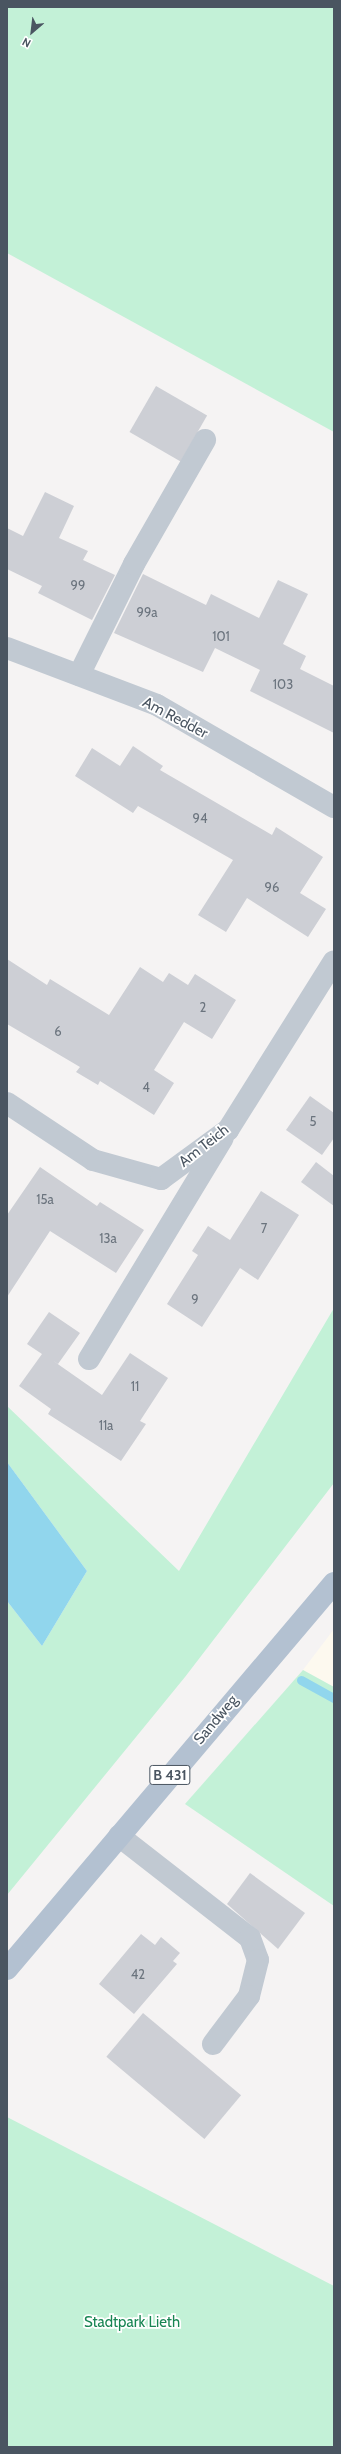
<!DOCTYPE html>
<html>
<head>
<meta charset="utf-8">
<style>
  body { margin:0 }
  #map { position:relative; width:341px; height:2454px; overflow:hidden; background:#f5f3f3; font-family:Cabin,sans-serif }
  div>[style] { position:absolute }
  .commercial>* { inset:0; background:#fdf9ef }
  .green>* { inset:0; background:#c3f1d7 }
  .water>* { inset:0; background:#91d6ed }
  .stream>* { height:9px; margin:-4.5px; padding:0 4.5px; transform-origin:4.5px; border-radius:4.5px; background:#91d6ed }
  .building>* { inset:0; background:#cdcfd5; transform-origin:0 0 }
  .minor>* { height:22px; margin:-11px; padding:0 11px; transform-origin:11px; border-radius:11px; background:#c1c9d2 }
  .major>* { height:22px; margin:-11px; padding:0 11px; transform-origin:11px; border-radius:11px; background:#b3c1d1 }
  span { translate:-50% -50%; white-space:nowrap; text-align:center; line-height:1.15; -webkit-text-stroke:3.5px #fff; paint-order:stroke }
  .number-label { font-size:13px; color:#6b747e }
  .number-label span { -webkit-text-stroke-width:0 }
  .shield-label span { padding:1px 3px; background:#fff; border:1px solid; border-radius:3px; -webkit-text-stroke-width:0 }
  .shield-label { font-size:14px; color:#4a5561; font-weight:700 }
  .street-label { font-size:15px; color:#4a5561 }
  .park-label { font-size:15px; color:#188553 }
  .frame { position:absolute; inset:0; border:8px solid #4a5561; pointer-events:none }
  .north { position:absolute; left:12px; top:12px; width:40px; height:40px; -webkit-text-stroke:3px #fff; paint-order:stroke; rotate:208deg; font-size:11px; font-weight:700; line-height:16px; text-align:center; color:#4a5561 }
  .north::after { content:''; display:block; margin:auto; width:14px; height:18px; background:#4a5561; clip-path:polygon(50% 0,100% 100%,50% 72%,0 100%) }
</style>
</head>
<body>
<div id="map">
  <div class="commercial">
    <div style="clip-path:polygon(334px 1629px,334px 1687px,303px 1670px)"></div>
  </div>
  <div class="green">
    <div style="clip-path:polygon(7px 7px,334px 7px,334px 432px,7px 253px)"></div>
    <div style="clip-path:polygon(334px 1308px,334px 1483px,185px 1677px,7px 1895px,7px 1601px,42px 1646px,87px 1571px,7px 1462px,7px 1406px,179px 1571px)"></div>
    <div style="clip-path:polygon(303px 1670px,334px 1687px,334px 1906px,185px 1804px)"></div>
    <div style="clip-path:polygon(7px 2117px,334px 2286px,334px 2447px,7px 2447px)"></div>
  </div>
  <div class="water">
    <div style="clip-path:polygon(7px 1462px,87px 1571px,42px 1646px,7px 1601px)"></div>
  </div>
  <div class="stream">
    <div style="left:301px;top:1680px;width:38px;rotate:29deg"></div>
  </div>
  <div class="building">
    <div style="left:156px;top:386px;width:59px;height:53px;rotate:30deg"></div>
    <div style="clip-path:polygon(45px 492px,74px 506px,59px 538px,88px 551px,83px 560px,115px 575px,92px 620px,38px 593px,42px 586px,7px 569px,7px 528px,23px 536px)"></div>
    <div style="clip-path:polygon(143px 574px,206px 605px,211px 594px,259px 618px,278px 580px,308px 594px,283px 644px,306px 656px,300px 669px,334px 686px,334px 733px,250px 691px,260px 670px,215px 648px,203px 672px,114px 633px)"></div>
    <div style="clip-path:polygon(133px 746px,163px 766px,160px 770px,272px 835px,276px 827px,323px 857px,300px 893px,326px 909px,308px 937px,247px 898px,226px 932px,198px 915px,233px 860px,138px 806px,133px 813px,75px 776px,92px 748px,120px 766px)"></div>
    <div style="clip-path:polygon(7px 959px,47px 985px,50px 979px,109px 1015px,140px 967px,163px 982px,169px 973px,188px 985px,195px 974px,236px 1000px,212px 1039px,184px 1022px,154px 1070px,174px 1083px,154px 1115px,100px 1081px,98px 1085px,76px 1072px,80px 1067px,7px 1024px)"></div>
    <div style="clip-path:polygon(310px 1096px,334px 1113px,334px 1138px,322px 1155px,286px 1130px)"></div>
    <div style="clip-path:polygon(316px 1162px,334px 1176px,334px 1206px,301px 1182px)"></div>
    <div style="clip-path:polygon(40px 1167px,97px 1206px,100px 1202px,144px 1230px,116px 1273px,50px 1231px,7px 1297px,7px 1215px)"></div>
    <div style="clip-path:polygon(261px 1191px,299px 1215px,258px 1280px,240px 1268px,202px 1327px,167px 1304px,198px 1255px,192px 1251px,208px 1226px,230px 1240px)"></div>
    <div style="clip-path:polygon(49px 1312px,80px 1333px,58px 1364px,52px 1360px,102px 1395px,130px 1353px,168px 1378px,140px 1421px,146px 1424px,121px 1461px,48px 1414px,51px 1409px,19px 1386px,42px 1354px,27px 1344px)"></div>
    <div style="clip-path:polygon(250px 1873px,305px 1913px,278px 1949px,227px 1904px)"></div>
    <div style="clip-path:polygon(141px 1934px,155px 1945px,161px 1937px,180px 1953px,173px 1961px,177px 1964px,134px 2014px,99px 1984px)"></div>
    <div style="left:143px;top:2013px;width:128px;height:57px;rotate:40deg"></div>
  </div>
  <div class="minor">
    <div style="left:7px;top:648px;width:160px;rotate:20.8deg"></div>
    <div style="left:157px;top:705px;width:204px;rotate:30deg"></div>
    <div style="left:79px;top:675px;width:124px;rotate:-63.6deg"></div>
    <div style="left:134px;top:564px;width:143px;rotate:-60.2deg"></div>
    <div style="left:7px;top:1103px;width:103px;rotate:33.5deg"></div>
    <div style="left:93px;top:1160px;width:71px;rotate:15.6deg"></div>
    <div style="left:161px;top:1179px;width:83px;rotate:-36.2deg"></div>
    <div style="left:228px;top:1130px;width:199px;rotate:-57.9deg"></div>
    <div style="left:89px;top:1359px;width:258px;rotate:-58.8deg"></div>
    <div style="left:119px;top:1836px;width:166px;rotate:37.9deg"></div>
    <div style="left:250px;top:1938px;width:23px;rotate:70deg"></div>
    <div style="left:258px;top:1960px;width:37px;rotate:104deg"></div>
    <div style="left:249px;top:1996px;width:60px;rotate:126.9deg"></div>
  </div>
  <div class="major">
    <div style="left:7px;top:1969px;width:506px;rotate:-49.73deg"></div>
  </div>
  <div class="number-label">
    <span style="left:78px;top:585px">99</span>
    <span style="left:147px;top:612px">99a</span>
    <span style="left:221px;top:636px">101</span>
    <span style="left:283px;top:684px">103</span>
    <span style="left:200px;top:818px">94</span>
    <span style="left:272px;top:887px">96</span>
    <span style="left:203px;top:1007px">2</span>
    <span style="left:58px;top:1031px">6</span>
    <span style="left:146px;top:1087px">4</span>
    <span style="left:313px;top:1121px">5</span>
    <span style="left:45px;top:1199px">15a</span>
    <span style="left:264px;top:1228px">7</span>
    <span style="left:108px;top:1238px">13a</span>
    <span style="left:195px;top:1299px">9</span>
    <span style="left:135px;top:1386px">11</span>
    <span style="left:106px;top:1425px">11a</span>
    <span style="left:138px;top:1974px">42</span>
  </div>
  <div class="shield-label">
    <span style="left:170px;top:1775px">B 431</span>
  </div>
  <div class="street-label">
    <span style="left:175px;top:718px;rotate:28deg">Am Redder</span>
    <span style="left:204px;top:1146px;rotate:-38deg">Am Teich</span>
    <span style="left:216px;top:1720px;rotate:-50deg">Sandweg</span>
  </div>
  <div class="park-label">
    <span style="left:132px;top:2323px">Stadtpark Lieth</span>
  </div>
  <div class="frame"></div>
  <div class="north">N</div>
</div>
</body>
</html>
